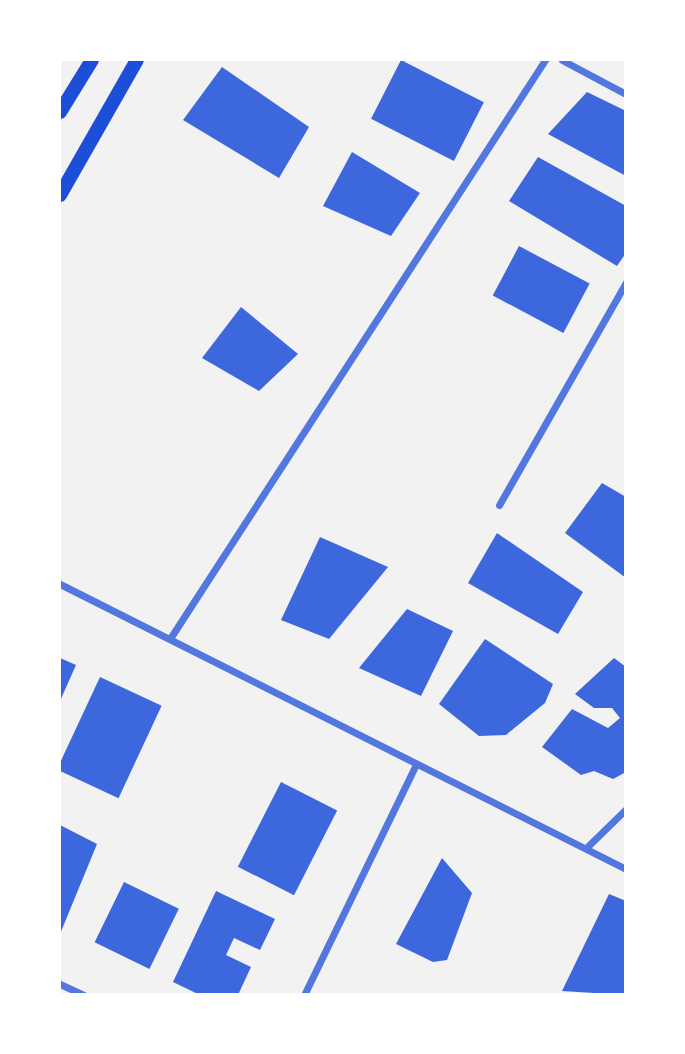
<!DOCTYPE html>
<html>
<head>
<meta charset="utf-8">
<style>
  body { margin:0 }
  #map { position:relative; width:685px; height:1054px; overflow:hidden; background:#f2f2f2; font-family:"DM Sans",sans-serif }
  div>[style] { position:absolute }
  .building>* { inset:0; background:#3d67dc; transform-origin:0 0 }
  .minor>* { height:7px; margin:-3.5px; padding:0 3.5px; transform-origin:3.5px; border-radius:3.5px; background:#5277de }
  .secondary>* { height:14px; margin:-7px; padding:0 7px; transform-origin:7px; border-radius:7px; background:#1d4ed8 }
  span { translate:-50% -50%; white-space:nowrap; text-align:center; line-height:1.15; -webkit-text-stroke:5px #fff; paint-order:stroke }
  .frame { position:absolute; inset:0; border:61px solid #fff; pointer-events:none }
</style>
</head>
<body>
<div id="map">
  <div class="building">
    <div style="left:401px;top:60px;width:93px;height:66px;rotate:27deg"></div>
    <div style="clip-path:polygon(222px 67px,309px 127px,279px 178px,183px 120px)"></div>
    <div style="clip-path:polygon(587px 92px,626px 111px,626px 176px,548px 134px)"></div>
    <div style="clip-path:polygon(352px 152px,420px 193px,391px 236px,323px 206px)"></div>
    <div style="clip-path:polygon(538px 157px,626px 206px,626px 253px,617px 266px,509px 201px)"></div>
    <div style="left:519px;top:246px;width:80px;height:56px;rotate:28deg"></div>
    <div style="clip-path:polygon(241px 307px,298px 354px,259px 391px,202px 358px)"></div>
    <div style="clip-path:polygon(602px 483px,626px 497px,626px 578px,565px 533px)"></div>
    <div style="clip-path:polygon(497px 533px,583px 592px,558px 634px,468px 583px)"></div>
    <div style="clip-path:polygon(320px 537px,388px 567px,329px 639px,281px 620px)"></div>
    <div style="clip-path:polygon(407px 609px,453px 631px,421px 696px,359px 668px)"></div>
    <div style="clip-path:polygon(485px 639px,553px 684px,545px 703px,506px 735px,479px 736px,439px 704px)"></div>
    <div style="clip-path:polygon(60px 658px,76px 665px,60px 701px)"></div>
    <div style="clip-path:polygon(614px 658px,626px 667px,626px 772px,613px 779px,594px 771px,581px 775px,542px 747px,572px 709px,608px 728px,620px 718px,612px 708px,594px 708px,575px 694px)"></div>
    <div style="left:100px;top:677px;width:68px;height:102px;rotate:25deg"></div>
    <div style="left:281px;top:782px;width:63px;height:95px;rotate:27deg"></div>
    <div style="clip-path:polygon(60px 825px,97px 844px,60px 934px)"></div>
    <div style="clip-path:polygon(442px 858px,472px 893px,447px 960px,433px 962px,396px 944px)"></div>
    <div style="left:124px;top:882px;width:61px;height:67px;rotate:26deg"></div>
    <div style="clip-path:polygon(216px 891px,275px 919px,260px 950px,234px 938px,226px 955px,251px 967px,238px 995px,200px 995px,173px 982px)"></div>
    <div style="clip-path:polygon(609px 894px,626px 901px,626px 995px,562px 991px)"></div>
  </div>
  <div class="minor">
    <div style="left:562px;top:60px;width:72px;rotate:28deg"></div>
    <div style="left:499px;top:505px;width:257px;rotate:-60.3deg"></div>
    <div style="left:60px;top:584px;width:634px;rotate:26.73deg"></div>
    <div style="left:171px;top:637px;width:688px;rotate:-57.05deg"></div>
    <div style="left:588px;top:846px;width:53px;rotate:-44.2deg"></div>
    <div style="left:60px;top:984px;width:26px;rotate:25deg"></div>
    <div style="left:304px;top:995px;width:257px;rotate:-64.1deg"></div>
  </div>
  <div class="secondary">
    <div style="left:60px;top:112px;width:61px;rotate:-58.4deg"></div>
    <div style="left:60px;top:195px;width:155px;rotate:-60.3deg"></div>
  </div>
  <div class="frame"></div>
</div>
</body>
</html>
